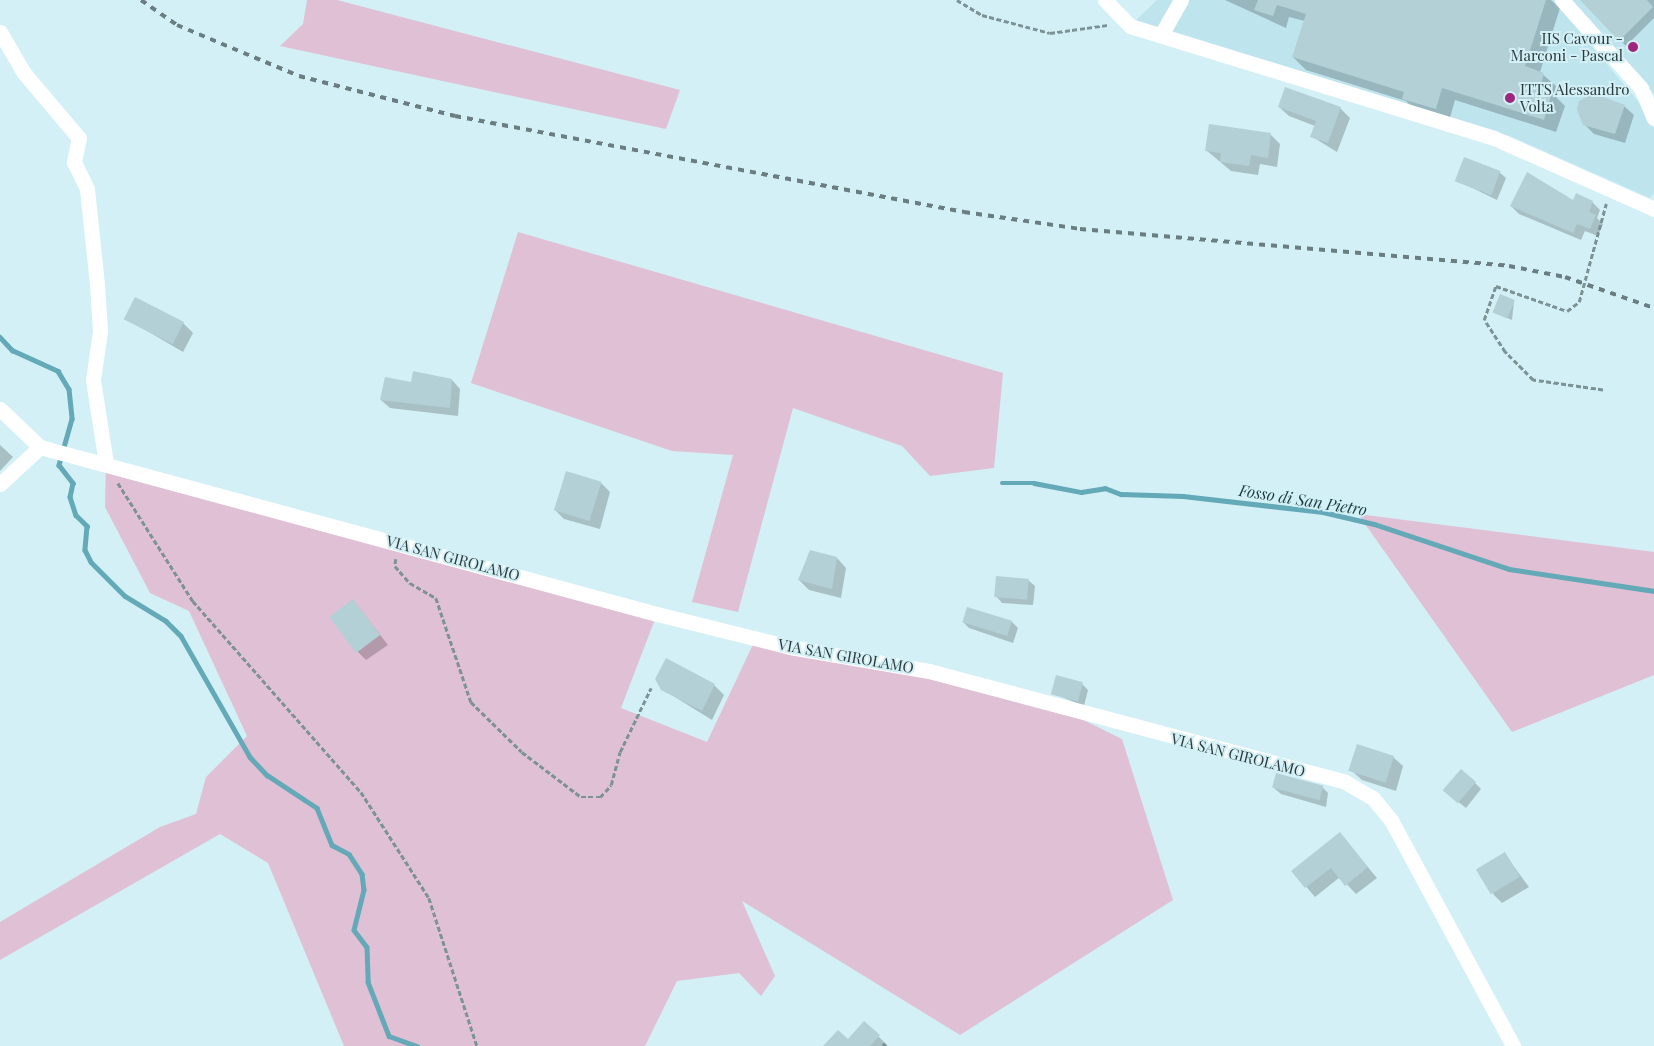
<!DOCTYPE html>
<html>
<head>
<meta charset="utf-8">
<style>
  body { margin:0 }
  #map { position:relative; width:1654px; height:1046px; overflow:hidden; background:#d2f0f6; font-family:"Playfair Display",serif }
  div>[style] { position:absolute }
  .built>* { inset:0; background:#bee4ed }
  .green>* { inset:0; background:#e0c0d4 }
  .shadow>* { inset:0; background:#0003 }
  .stream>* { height:4.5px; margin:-2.25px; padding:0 2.25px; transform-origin:2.25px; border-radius:2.25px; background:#63a9b7 }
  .building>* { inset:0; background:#b3d0d7; transform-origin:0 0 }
  .path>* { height:2.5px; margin-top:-1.25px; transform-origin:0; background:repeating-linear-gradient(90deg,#7d9295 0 5px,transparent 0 7.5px) }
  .minor>* { height:15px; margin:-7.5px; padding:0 7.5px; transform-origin:7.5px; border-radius:7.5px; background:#fff }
  .rail>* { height:4px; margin-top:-2px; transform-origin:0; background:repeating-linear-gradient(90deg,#6a7d80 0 6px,transparent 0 12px) }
  .dots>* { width:14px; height:14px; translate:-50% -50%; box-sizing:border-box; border:2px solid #d2f0f6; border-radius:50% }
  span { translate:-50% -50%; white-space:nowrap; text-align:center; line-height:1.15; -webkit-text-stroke:4px #d2f0f6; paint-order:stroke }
  .poi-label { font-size:15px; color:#2d393b }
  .right { translate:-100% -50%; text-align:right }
  .left { translate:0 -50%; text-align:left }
  .street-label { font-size:15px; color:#2d393b }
  .water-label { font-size:16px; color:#1a3d43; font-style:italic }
</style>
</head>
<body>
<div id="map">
  <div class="built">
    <div style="clip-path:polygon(1157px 0,1553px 0,1643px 107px,1654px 106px,1654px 194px,1650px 198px,1510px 136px,1130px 26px)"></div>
    <div style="clip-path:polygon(1571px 0,1654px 0,1654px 94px)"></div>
  </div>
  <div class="green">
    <div style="clip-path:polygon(307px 0,337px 0,680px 90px,666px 129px,280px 46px,303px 24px)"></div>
    <div style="clip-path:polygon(518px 232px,1003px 373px,994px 468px,930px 476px,902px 446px,793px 408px,738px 612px,692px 602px,733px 455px,672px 451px,471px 383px)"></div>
    <div style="clip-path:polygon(106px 463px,657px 614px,621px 708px,707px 742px,756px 638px,929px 671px,1061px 709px,1122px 739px,1173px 900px,960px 1035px,742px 901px,775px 976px,761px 996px,739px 973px,677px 981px,645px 1046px,344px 1046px,268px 863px,220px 834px,0 960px,0 922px,160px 827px,196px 814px,206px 777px,247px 736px,189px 611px,150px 593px,105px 507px)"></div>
    <div style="clip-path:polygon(1358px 514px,1654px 552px,1654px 675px,1512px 732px)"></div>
  </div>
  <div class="shadow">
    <div style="clip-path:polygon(1225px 0,1551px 0,1560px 8px,1540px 72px,1556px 86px,1554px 95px,1565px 106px,1556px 132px,1455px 100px,1449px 121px,1416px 111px,1406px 101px,1306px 70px,1293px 57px,1305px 21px,1289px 17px,1286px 28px)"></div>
    <div style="clip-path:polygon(1582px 0,1654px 0,1654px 18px,1626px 46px)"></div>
    <div style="clip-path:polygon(1624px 106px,1634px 115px,1625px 143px,1594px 134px,1584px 124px)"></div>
    <div style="clip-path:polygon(1279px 107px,1340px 108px,1350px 118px,1337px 152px,1311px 136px,1315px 126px,1289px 116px)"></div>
    <div style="clip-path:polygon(1210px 125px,1271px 135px,1280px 144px,1277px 167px,1260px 164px,1258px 175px,1231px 171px,1206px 150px)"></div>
    <div style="clip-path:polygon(1499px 172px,1506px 178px,1497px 200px,1458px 181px)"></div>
    <div style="clip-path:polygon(1592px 202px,1600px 210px,1597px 218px,1603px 224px,1598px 236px,1585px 231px,1581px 240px,1519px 214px,1511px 206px)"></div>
    <div style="clip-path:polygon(1514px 301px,1512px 320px,1496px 313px)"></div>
    <div style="clip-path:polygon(125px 318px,183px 323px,193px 333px,183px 352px)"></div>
    <div style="clip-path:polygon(452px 380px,460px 389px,458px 416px,390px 408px,381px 400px,411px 383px)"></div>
    <div style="clip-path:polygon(0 445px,13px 457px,0 471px)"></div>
    <div style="clip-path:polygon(601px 483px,610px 492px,600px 529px,564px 519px,554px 509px)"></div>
    <div style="clip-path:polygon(837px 558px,846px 568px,841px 598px,809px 590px,799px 580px)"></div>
    <div style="clip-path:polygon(1028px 580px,1035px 586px,1033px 605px,1002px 603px,996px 596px)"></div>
    <div style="clip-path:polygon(353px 600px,388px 645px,366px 660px,357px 651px)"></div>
    <div style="clip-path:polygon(968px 608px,1012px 622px,1018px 628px,1013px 643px,969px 628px,963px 622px)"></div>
    <div style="clip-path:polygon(1082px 684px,1088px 690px,1084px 706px,1052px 693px)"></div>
    <div style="clip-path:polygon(714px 685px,724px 695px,712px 720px,662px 689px)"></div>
    <div style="clip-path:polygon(1393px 757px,1403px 766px,1396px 791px,1362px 780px,1352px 771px)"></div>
    <div style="clip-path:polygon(1475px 783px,1481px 789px,1466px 808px,1451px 796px)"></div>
    <div style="clip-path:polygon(1322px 787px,1328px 793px,1326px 807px,1281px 794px,1274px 788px)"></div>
    <div style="clip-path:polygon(1340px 834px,1377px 878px,1356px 894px,1340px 877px,1315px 897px,1293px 871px)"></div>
    <div style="clip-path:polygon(1504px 853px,1529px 887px,1502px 903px,1493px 894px)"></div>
    <div style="clip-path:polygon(864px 1022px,888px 1046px,825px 1046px,848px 1040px)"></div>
  </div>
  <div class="stream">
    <div style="left:0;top:337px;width:18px;rotate:47deg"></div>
    <div style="left:12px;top:350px;width:51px;rotate:24.5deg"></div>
    <div style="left:58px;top:371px;width:21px;rotate:59deg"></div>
    <div style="left:69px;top:389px;width:30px;rotate:84deg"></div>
    <div style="left:72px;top:419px;width:48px;rotate:105.8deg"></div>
    <div style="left:59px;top:465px;width:23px;rotate:52deg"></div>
    <div style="left:73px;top:483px;width:14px;rotate:102deg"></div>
    <div style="left:70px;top:497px;width:19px;rotate:72deg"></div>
    <div style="left:76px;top:515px;width:16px;rotate:45deg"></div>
    <div style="left:87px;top:526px;width:24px;rotate:95deg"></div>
    <div style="left:85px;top:550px;width:13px;rotate:63deg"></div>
    <div style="left:91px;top:562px;width:48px;rotate:45deg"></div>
    <div style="left:125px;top:596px;width:48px;rotate:31.4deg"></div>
    <div style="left:166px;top:621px;width:21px;rotate:45deg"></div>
    <div style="left:181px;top:636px;width:139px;rotate:60.3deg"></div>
    <div style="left:250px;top:757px;width:25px;rotate:47deg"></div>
    <div style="left:267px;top:775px;width:60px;rotate:33.4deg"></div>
    <div style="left:317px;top:808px;width:40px;rotate:68deg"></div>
    <div style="left:332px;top:845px;width:19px;rotate:28deg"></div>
    <div style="left:349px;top:854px;width:24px;rotate:57deg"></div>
    <div style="left:362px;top:874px;width:16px;rotate:83deg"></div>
    <div style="left:364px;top:890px;width:41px;rotate:104deg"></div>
    <div style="left:354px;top:930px;width:21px;rotate:53deg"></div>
    <div style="left:367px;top:947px;width:35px;rotate:88deg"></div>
    <div style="left:368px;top:982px;width:58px;rotate:68.7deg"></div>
    <div style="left:389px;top:1036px;width:30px;rotate:20deg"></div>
    <div style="left:1002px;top:483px;width:32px"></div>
    <div style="left:1034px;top:483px;width:48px;rotate:10.8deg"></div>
    <div style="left:1081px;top:492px;width:24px;rotate:-9deg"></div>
    <div style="left:1105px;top:488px;width:17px;rotate:21deg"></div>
    <div style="left:1121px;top:494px;width:62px;rotate:1.8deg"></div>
    <div style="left:1183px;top:496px;width:141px;rotate:6.5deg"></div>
    <div style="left:1323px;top:512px;width:52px;rotate:13.2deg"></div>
    <div style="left:1374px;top:524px;width:142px;rotate:18.4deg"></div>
    <div style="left:1509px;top:569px;width:147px;rotate:8.6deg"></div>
  </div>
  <div class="building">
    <div style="clip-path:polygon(1258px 0,1546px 0,1525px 66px,1544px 73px,1540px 88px,1552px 92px,1544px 120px,1442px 88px,1436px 109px,1402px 99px,1404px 92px,1292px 57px,1306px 14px,1277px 5px,1273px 16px,1254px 10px)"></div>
    <div style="clip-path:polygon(1580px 0,1647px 0,1653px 7px,1619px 41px)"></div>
    <div style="clip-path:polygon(1285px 87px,1341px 107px,1328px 143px,1310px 137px,1316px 121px,1278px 107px)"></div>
    <div style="clip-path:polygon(1593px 93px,1625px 105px,1615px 134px,1583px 125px,1577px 110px,1579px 101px)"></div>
    <div style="clip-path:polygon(1209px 124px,1271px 133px,1268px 158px,1251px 155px,1249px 166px,1220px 162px,1221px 153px,1205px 151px)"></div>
    <div style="left:1464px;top:157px;width:39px;height:26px;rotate:21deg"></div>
    <div style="clip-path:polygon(1527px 172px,1573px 200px,1576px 193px,1593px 201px,1589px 212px,1596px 215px,1590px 229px,1577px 224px,1573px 233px,1510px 206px)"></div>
    <div style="left:1500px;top:294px;width:16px;height:20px;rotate:22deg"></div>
    <div style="left:135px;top:297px;width:55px;height:25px;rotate:27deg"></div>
    <div style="clip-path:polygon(413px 371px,452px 379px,450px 408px,380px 400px,385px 377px,411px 382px)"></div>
    <div style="left:566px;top:471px;width:37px;height:41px;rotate:17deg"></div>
    <div style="clip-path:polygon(810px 550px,837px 557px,832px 589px,798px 580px)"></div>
    <div style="left:996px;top:576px;width:33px;height:21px;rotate:5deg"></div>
    <div style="left:353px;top:599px;width:45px;height:30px;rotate:53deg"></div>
    <div style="left:967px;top:607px;width:47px;height:16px;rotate:17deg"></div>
    <div style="clip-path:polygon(666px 658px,715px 684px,702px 711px,661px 690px,655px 679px)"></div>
    <div style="left:1056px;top:675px;width:28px;height:20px;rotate:15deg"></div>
    <div style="left:1357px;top:744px;width:39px;height:28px;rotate:18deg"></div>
    <div style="left:1461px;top:769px;width:20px;height:28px;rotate:41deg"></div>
    <div style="left:1276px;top:773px;width:49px;height:15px;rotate:15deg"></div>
    <div style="clip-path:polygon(1340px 832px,1368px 867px,1345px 886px,1331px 868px,1305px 888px,1291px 871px)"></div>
    <div style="left:1505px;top:852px;width:29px;height:34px;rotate:59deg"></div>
    <div style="clip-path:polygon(864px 1021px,880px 1035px,870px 1046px,823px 1046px,838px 1030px,848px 1039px)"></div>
  </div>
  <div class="path">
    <div style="left:957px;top:0;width:29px;rotate:31deg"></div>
    <div style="left:982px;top:15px;width:70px;rotate:14.8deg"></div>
    <div style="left:1050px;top:33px;width:59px;rotate:-7.9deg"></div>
    <div style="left:1603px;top:390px;width:71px;rotate:-171.9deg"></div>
    <div style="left:1533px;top:380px;width:40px;rotate:-135deg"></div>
    <div style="left:1505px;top:352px;width:38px;rotate:-123deg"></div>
    <div style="left:1484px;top:320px;width:36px;rotate:-71deg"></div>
    <div style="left:1496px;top:286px;width:75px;rotate:19.4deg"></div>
    <div style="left:1567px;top:311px;width:15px;rotate:-37deg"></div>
    <div style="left:1579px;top:302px;width:102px;rotate:-74.6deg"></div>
    <div style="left:118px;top:483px;width:140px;rotate:57.6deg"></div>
    <div style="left:193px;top:601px;width:254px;rotate:48.7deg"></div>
    <div style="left:361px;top:792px;width:126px;rotate:57.3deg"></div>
    <div style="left:429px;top:898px;width:156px;rotate:72deg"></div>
    <div style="left:396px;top:559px;width:7px;rotate:98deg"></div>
    <div style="left:395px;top:566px;width:23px;rotate:49deg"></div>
    <div style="left:410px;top:583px;width:30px;rotate:30deg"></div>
    <div style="left:436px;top:598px;width:110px;rotate:71.4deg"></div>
    <div style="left:471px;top:702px;width:71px;rotate:44.4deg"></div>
    <div style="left:522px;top:752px;width:74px;rotate:37.3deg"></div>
    <div style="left:581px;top:797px;width:19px"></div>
    <div style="left:600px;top:797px;width:16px;rotate:-47deg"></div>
    <div style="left:611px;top:785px;width:34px;rotate:-75deg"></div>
    <div style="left:620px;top:752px;width:71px;rotate:-64.2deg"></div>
    <div style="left:883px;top:1043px;width:4px;rotate:45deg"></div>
  </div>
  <div class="minor">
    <div style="left:1105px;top:0;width:36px;rotate:46deg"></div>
    <div style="left:1130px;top:26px;width:381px;rotate:17.1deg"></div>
    <div style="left:1494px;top:138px;width:175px;rotate:23.9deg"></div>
    <div style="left:1562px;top:0;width:118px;rotate:48.1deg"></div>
    <div style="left:1641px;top:88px;width:33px;rotate:67deg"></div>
    <div style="left:0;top:32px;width:48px;rotate:59.7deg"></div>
    <div style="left:24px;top:73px;width:85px;rotate:49.8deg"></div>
    <div style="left:79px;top:138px;width:25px;rotate:102deg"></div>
    <div style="left:74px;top:162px;width:30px;rotate:64deg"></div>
    <div style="left:87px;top:189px;width:96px;rotate:84deg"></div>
    <div style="left:97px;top:284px;width:47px;rotate:86.3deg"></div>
    <div style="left:100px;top:331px;width:49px;rotate:98.1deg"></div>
    <div style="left:93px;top:380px;width:84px;rotate:81.1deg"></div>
    <div style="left:1161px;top:35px;width:40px;rotate:-60.3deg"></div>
    <div style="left:0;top:409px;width:55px;rotate:43.5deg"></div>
    <div style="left:40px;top:447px;width:639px;rotate:15.15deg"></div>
    <div style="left:657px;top:614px;width:137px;rotate:13.9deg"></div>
    <div style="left:790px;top:647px;width:141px;rotate:9.8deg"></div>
    <div style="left:929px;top:671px;width:431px;rotate:14.9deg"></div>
    <div style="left:1345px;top:782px;width:32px;rotate:30deg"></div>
    <div style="left:1373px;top:798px;width:28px;rotate:51deg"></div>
    <div style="left:1391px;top:820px;width:257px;rotate:61.6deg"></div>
    <div style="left:0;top:484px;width:54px;rotate:-42.8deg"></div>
  </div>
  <div class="rail">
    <div style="left:141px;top:0;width:44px;rotate:34.8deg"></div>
    <div style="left:177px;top:25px;width:132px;rotate:22.7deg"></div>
    <div style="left:299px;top:76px;width:161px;rotate:14.4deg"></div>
    <div style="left:455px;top:116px;width:518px;rotate:10.68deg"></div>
    <div style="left:964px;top:212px;width:117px;rotate:8.3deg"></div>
    <div style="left:1080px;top:229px;width:431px;rotate:4.9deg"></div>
    <div style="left:1509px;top:266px;width:57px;rotate:11.1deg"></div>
    <div style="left:1565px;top:277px;width:94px;rotate:19.2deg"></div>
  </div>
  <div class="dots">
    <div style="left:1633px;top:47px;background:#9d267f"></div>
    <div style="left:1510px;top:98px;background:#9d267f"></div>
  </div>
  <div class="poi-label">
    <span class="right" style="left:1623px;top:47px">IIS Cavour -<br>Marconi - Pascal</span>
    <span class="left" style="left:1520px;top:98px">ITTS Alessandro<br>Volta</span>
  </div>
  <div class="street-label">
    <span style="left:453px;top:558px;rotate:15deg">VIA SAN GIROLAMO</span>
    <span style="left:846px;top:656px;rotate:10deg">VIA SAN GIROLAMO</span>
    <span style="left:1238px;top:755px;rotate:14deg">VIA SAN GIROLAMO</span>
  </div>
  <div class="water-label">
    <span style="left:1303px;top:500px;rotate:9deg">Fosso di San Pietro</span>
  </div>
</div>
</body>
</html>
